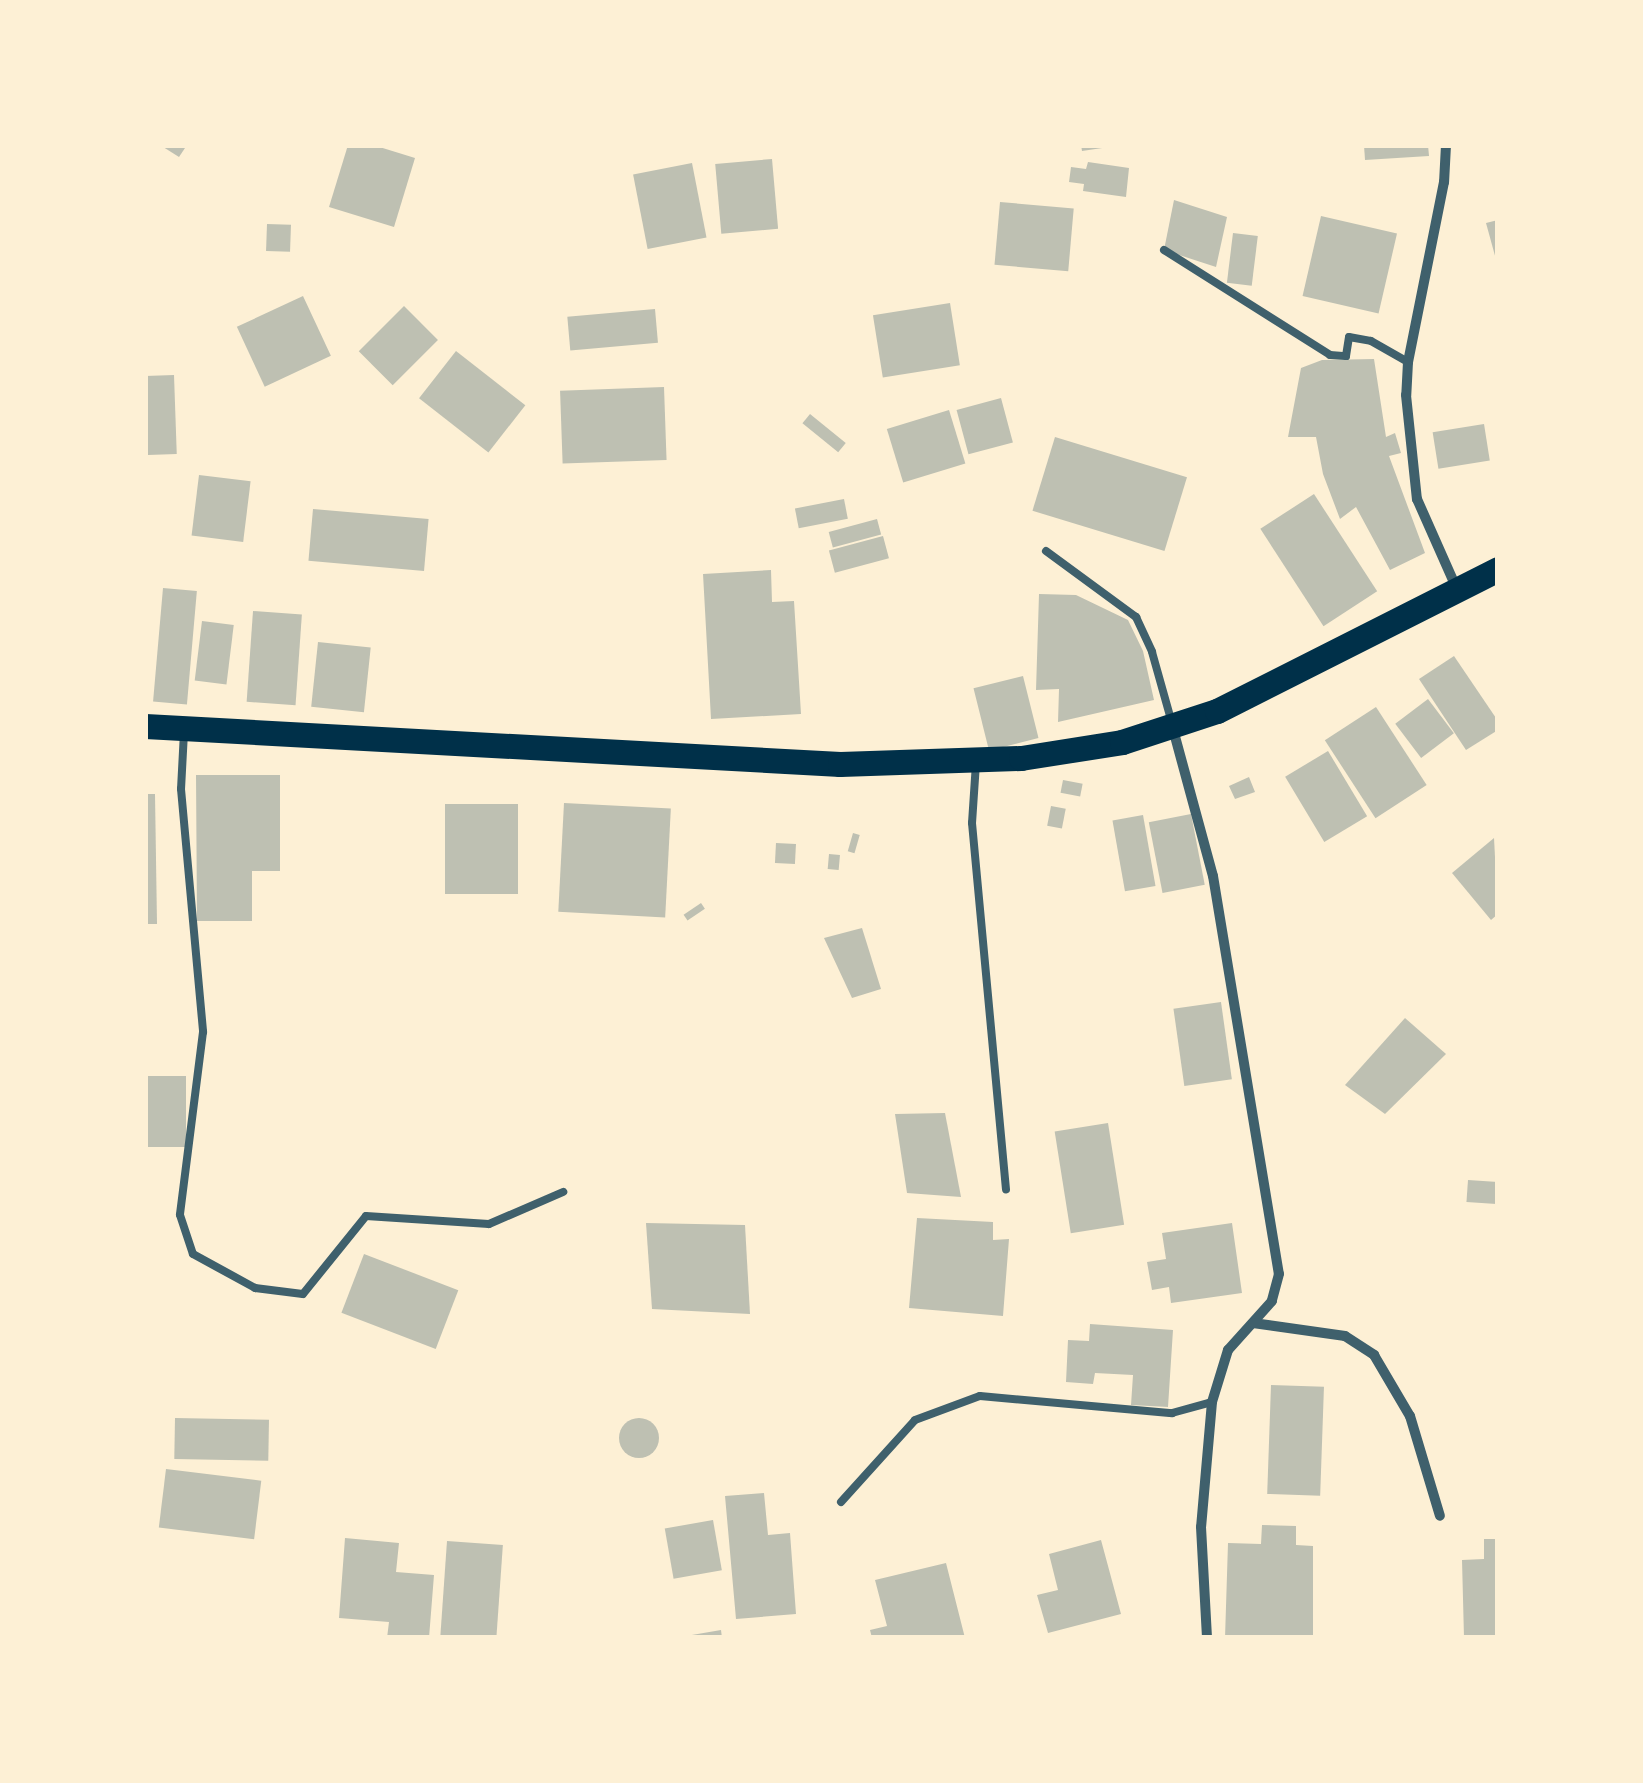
<!DOCTYPE html>
<html>
<head>
<meta charset="utf-8">
<style>
  body { margin:0 }
  #map { position:relative; width:1643px; height:1783px; overflow:hidden; background:#fdf0d5; font-family:Manrope,sans-serif }
  div>[style] { position:absolute }
  .building>* { inset:0; background:#bec0b2; transform-origin:0 0 }
  .round { border-radius:50% }
  .service>* { height:8px; margin:-4px; padding:0 4px; transform-origin:4px; border-radius:4px; background:#3f606c }
  .minor>* { height:10px; margin:-5px; padding:0 5px; transform-origin:5px; border-radius:5px; background:#3f606c }
  .trunk>* { height:25px; margin:-12.5px; padding:0 12.5px; transform-origin:12.5px; border-radius:12.5px; background:#003049 }
  span { translate:-50% -50%; white-space:nowrap; text-align:center; line-height:1.15; -webkit-text-stroke:9px #fdf0d5; paint-order:stroke }
  .frame { position:absolute; inset:0; border:148px solid #fdf0d5; pointer-events:none }
</style>
</head>
<body>
<div id="map">
  <div class="building">
    <div style="clip-path:polygon(160px 145px,187px 145px,179px 157px)"></div>
    <div style="clip-path:polygon(348px 145px,373px 145px,415px 158px,394px 227px,329px 207px)"></div>
    <div style="clip-path:polygon(1081px 145px,1108px 145px,1109px 147px,1082px 151px)"></div>
    <div style="clip-path:polygon(1364px 145px,1428px 145px,1429px 156px,1365px 160px)"></div>
    <div style="left:772px;top:159px;width:70px;height:57px;rotate:85deg"></div>
    <div style="clip-path:polygon(1088px 162px,1129px 168px,1126px 197px,1083px 191px,1084px 184px,1069px 182px,1071px 167px,1086px 169px)"></div>
    <div style="left:692px;top:163px;width:76px;height:60px;rotate:79deg"></div>
    <div style="clip-path:polygon(1174px 200px,1227px 217px,1216px 267px,1164px 250px)"></div>
    <div style="left:1000px;top:202px;width:74px;height:63px;rotate:5deg"></div>
    <div style="left:1321px;top:216px;width:78px;height:82px;rotate:13deg"></div>
    <div style="clip-path:polygon(1498px 220px,1498px 263px,1497px 263px,1486px 223px)"></div>
    <div style="left:267px;top:224px;width:24px;height:27px;rotate:2deg"></div>
    <div style="left:1233px;top:233px;width:25px;height:50px;rotate:7deg"></div>
    <div style="left:303px;top:296px;width:66px;height:73px;rotate:65deg"></div>
    <div style="left:950px;top:303px;width:63px;height:78px;rotate:81deg"></div>
    <div style="left:404px;top:306px;width:48px;height:64px;rotate:45deg"></div>
    <div style="left:655px;top:309px;width:34px;height:88px;rotate:85deg"></div>
    <div style="left:456px;top:351px;width:88px;height:60px;rotate:38deg"></div>
    <div style="clip-path:polygon(1374px 359px,1386px 437px,1395px 433px,1401px 453px,1389px 456px,1425px 553px,1390px 570px,1356px 507px,1340px 519px,1323px 474px,1316px 437px,1288px 437px,1301px 368px,1322px 360px)"></div>
    <div style="left:174px;top:375px;width:79px;height:29px;rotate:88deg"></div>
    <div style="left:664px;top:387px;width:73px;height:104px;rotate:88deg"></div>
    <div style="left:1001px;top:398px;width:46px;height:46px;rotate:75deg"></div>
    <div style="left:949px;top:410px;width:56px;height:65px;rotate:73deg"></div>
    <div style="left:810px;top:414px;width:46px;height:12px;rotate:39deg"></div>
    <div style="left:1484px;top:424px;width:37px;height:52px;rotate:81deg"></div>
    <div style="left:1055px;top:437px;width:138px;height:77px;rotate:17deg"></div>
    <div style="left:199px;top:475px;width:52px;height:61px;rotate:7deg"></div>
    <div style="left:1314px;top:494px;width:116px;height:64px;rotate:57deg"></div>
    <div style="left:844px;top:499px;width:20px;height:50px;rotate:79deg"></div>
    <div style="left:313px;top:509px;width:116px;height:52px;rotate:5deg"></div>
    <div style="left:877px;top:519px;width:16px;height:50px;rotate:75deg"></div>
    <div style="left:883px;top:536px;width:23px;height:56px;rotate:75deg"></div>
    <div style="clip-path:polygon(771px 570px,772px 602px,794px 601px,801px 714px,711px 719px,703px 574px)"></div>
    <div style="left:163px;top:588px;width:34px;height:114px;rotate:5deg"></div>
    <div style="clip-path:polygon(1039px 594px,1076px 595px,1128px 620px,1143px 651px,1154px 700px,1058px 722px,1059px 689px,1036px 690px)"></div>
    <div style="left:253px;top:611px;width:49px;height:91px;rotate:4deg"></div>
    <div style="left:202px;top:621px;width:32px;height:60px;rotate:7deg"></div>
    <div style="left:318px;top:642px;width:53px;height:65px;rotate:6deg"></div>
    <div style="clip-path:polygon(1454px 656px,1498px 721px,1498px 730px,1466px 750px,1419px 679px)"></div>
    <div style="left:1023px;top:676px;width:64px;height:51px;rotate:76deg"></div>
    <div style="left:1428px;top:699px;width:43px;height:41px;rotate:53deg"></div>
    <div style="left:1376px;top:707px;width:93px;height:61px;rotate:57deg"></div>
    <div style="left:1328px;top:751px;width:76px;height:50px;rotate:59deg"></div>
    <div style="clip-path:polygon(196px 775px,280px 775px,280px 871px,252px 871px,252px 921px,197px 921px)"></div>
    <div style="clip-path:polygon(1249px 777px,1255px 792px,1235px 799px,1229px 786px)"></div>
    <div style="left:1063px;top:780px;width:20px;height:13px;rotate:11deg"></div>
    <div style="clip-path:polygon(145px 794px,155px 794px,157px 924px,145px 924px)"></div>
    <div style="left:564px;top:803px;width:107px;height:109px;rotate:3deg"></div>
    <div style="left:445px;top:804px;width:73px;height:90px"></div>
    <div style="left:1051px;top:806px;width:15px;height:20px;rotate:11deg"></div>
    <div style="left:1191px;top:814px;width:72px;height:43px;rotate:79deg"></div>
    <div style="left:1143px;top:815px;width:72px;height:31px;rotate:80deg"></div>
    <div style="left:853px;top:833px;width:7px;height:19px;rotate:16deg"></div>
    <div style="clip-path:polygon(1494px 838px,1498px 914px,1491px 920px,1452px 873px)"></div>
    <div style="left:776px;top:843px;width:20px;height:20px;rotate:3deg"></div>
    <div style="left:829px;top:854px;width:11px;height:15px;rotate:5deg"></div>
    <div style="left:701px;top:903px;width:7px;height:21px;rotate:56deg"></div>
    <div style="clip-path:polygon(862px 928px,881px 989px,852px 998px,824px 938px)"></div>
    <div style="left:1221px;top:1002px;width:78px;height:48px;rotate:82deg"></div>
    <div style="clip-path:polygon(1405px 1018px,1446px 1054px,1385px 1114px,1345px 1085px)"></div>
    <div style="left:145px;top:1076px;width:41px;height:71px"></div>
    <div style="clip-path:polygon(945px 1113px,961px 1197px,907px 1193px,895px 1114px)"></div>
    <div style="left:1108px;top:1123px;width:103px;height:54px;rotate:81deg"></div>
    <div style="left:1468px;top:1180px;width:30px;height:22px;rotate:4deg"></div>
    <div style="clip-path:polygon(917px 1218px,993px 1222px,993px 1240px,1009px 1239px,1003px 1316px,909px 1308px)"></div>
    <div style="clip-path:polygon(646px 1223px,745px 1225px,750px 1314px,652px 1309px)"></div>
    <div style="clip-path:polygon(1232px 1223px,1242px 1293px,1171px 1303px,1169px 1287px,1152px 1290px,1147px 1262px,1166px 1259px,1162px 1233px)"></div>
    <div style="left:364px;top:1254px;width:101px;height:63px;rotate:21deg"></div>
    <div style="clip-path:polygon(1090px 1324px,1173px 1330px,1168px 1407px,1131px 1405px,1133px 1375px,1095px 1373px,1093px 1384px,1066px 1382px,1068px 1340px,1089px 1341px)"></div>
    <div style="left:1271px;top:1385px;width:53px;height:109px;rotate:2deg"></div>
    <div style="left:175px;top:1418px;width:94px;height:41px;rotate:1deg"></div>
    <div class="round" style="left:619px;top:1418px;width:40px;height:40px"></div>
    <div style="left:166px;top:1469px;width:96px;height:59px;rotate:7deg"></div>
    <div style="clip-path:polygon(764px 1493px,768px 1535px,790px 1533px,796px 1614px,736px 1619px,725px 1496px)"></div>
    <div style="left:713px;top:1520px;width:51px;height:49px;rotate:80deg"></div>
    <div style="clip-path:polygon(1262px 1525px,1296px 1526px,1296px 1545px,1313px 1546px,1313px 1638px,1225px 1638px,1228px 1543px,1261px 1544px)"></div>
    <div style="clip-path:polygon(345px 1538px,399px 1543px,396px 1572px,434px 1575px,429px 1638px,387px 1638px,389px 1622px,339px 1618px)"></div>
    <div style="clip-path:polygon(1484px 1539px,1498px 1539px,1498px 1638px,1464px 1638px,1462px 1560px,1484px 1559px)"></div>
    <div style="clip-path:polygon(1101px 1540px,1121px 1614px,1048px 1633px,1037px 1595px,1058px 1590px,1049px 1554px)"></div>
    <div style="left:447px;top:1541px;width:56px;height:97px;rotate:4deg"></div>
    <div style="clip-path:polygon(946px 1563px,965px 1638px,872px 1638px,870px 1630px,887px 1626px,875px 1580px)"></div>
    <div style="clip-path:polygon(721px 1630px,722px 1638px,686px 1638px,686px 1636px)"></div>
  </div>
  <div class="service">
    <div style="left:1164px;top:250px;width:196px;rotate:32.3deg"></div>
    <div style="left:1330px;top:355px;width:16px;rotate:4deg"></div>
    <div style="left:1346px;top:356px;width:19px;rotate:-81deg"></div>
    <div style="left:1349px;top:337px;width:22px;rotate:10deg"></div>
    <div style="left:1371px;top:341px;width:43px;rotate:29.6deg"></div>
    <div style="left:1046px;top:551px;width:112px;rotate:36.3deg"></div>
    <div style="left:1136px;top:617px;width:38px;rotate:65deg"></div>
    <div style="left:1152px;top:652px;width:74px;rotate:74.3deg"></div>
    <div style="left:184px;top:732px;width:57px;rotate:93deg"></div>
    <div style="left:181px;top:789px;width:244px;rotate:84.8deg"></div>
    <div style="left:203px;top:1032px;width:184px;rotate:97.2deg"></div>
    <div style="left:180px;top:1215px;width:41px;rotate:71.6deg"></div>
    <div style="left:193px;top:1254px;width:71px;rotate:28.7deg"></div>
    <div style="left:255px;top:1288px;width:48px;rotate:7.1deg"></div>
    <div style="left:303px;top:1294px;width:100px;rotate:-51.1deg"></div>
    <div style="left:366px;top:1216px;width:123px;rotate:3.7deg"></div>
    <div style="left:489px;top:1224px;width:81px;rotate:-23.4deg"></div>
    <div style="left:976px;top:763px;width:60px;rotate:93.8deg"></div>
    <div style="left:972px;top:823px;width:368px;rotate:84.7deg"></div>
    <div style="left:841px;top:1502px;width:110px;rotate:-47.9deg"></div>
    <div style="left:915px;top:1420px;width:69px;rotate:-20.3deg"></div>
    <div style="left:980px;top:1396px;width:193px;rotate:5.1deg"></div>
    <div style="left:1172px;top:1413px;width:41px;rotate:-15.4deg"></div>
  </div>
  <div class="minor">
    <div style="left:1446px;top:145px;width:37px;rotate:93deg"></div>
    <div style="left:1444px;top:182px;width:184px;rotate:101.3deg"></div>
    <div style="left:1408px;top:362px;width:33px;rotate:93deg"></div>
    <div style="left:1406px;top:395px;width:105px;rotate:84deg"></div>
    <div style="left:1417px;top:499px;width:96px;rotate:66.1deg"></div>
    <div style="left:1173px;top:729px;width:152px;rotate:74.8deg"></div>
    <div style="left:1213px;top:876px;width:403px;rotate:80.6deg"></div>
    <div style="left:1279px;top:1274px;width:28px;rotate:105deg"></div>
    <div style="left:1272px;top:1301px;width:66px;rotate:131.9deg"></div>
    <div style="left:1228px;top:1350px;width:54px;rotate:107.1deg"></div>
    <div style="left:1212px;top:1402px;width:125px;rotate:95deg"></div>
    <div style="left:1201px;top:1527px;width:111px;rotate:86.9deg"></div>
    <div style="left:1253px;top:1323px;width:93px;rotate:8deg"></div>
    <div style="left:1345px;top:1336px;width:35px;rotate:33deg"></div>
    <div style="left:1374px;top:1355px;width:71px;rotate:59.5deg"></div>
    <div style="left:1410px;top:1416px;width:104px;rotate:73.3deg"></div>
  </div>
  <div class="trunk">
    <div style="left:145px;top:726px;width:696px;rotate:3.13deg"></div>
    <div style="left:840px;top:764px;width:181px;rotate:-1.9deg"></div>
    <div style="left:1021px;top:758px;width:102px;rotate:-9deg"></div>
    <div style="left:1122px;top:742px;width:100px;rotate:-18.1deg"></div>
    <div style="left:1217px;top:711px;width:315px;rotate:-26.8deg"></div>
  </div>
  <div class="frame"></div>
</div>
</body>
</html>
